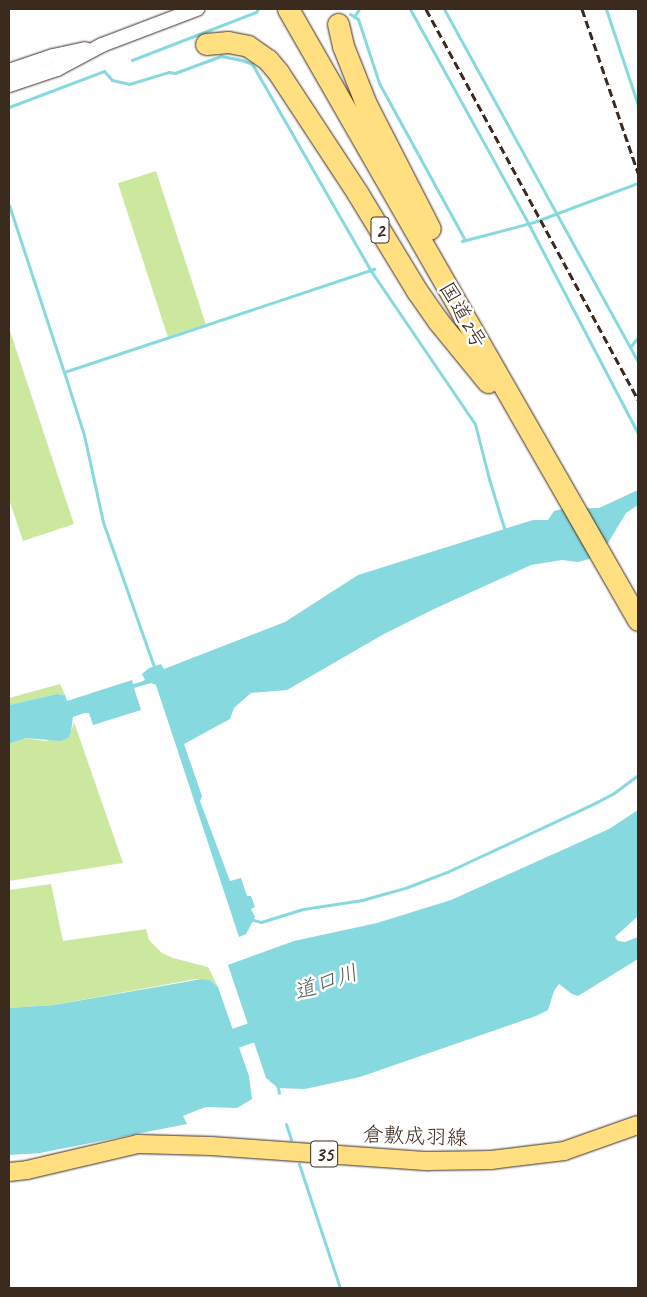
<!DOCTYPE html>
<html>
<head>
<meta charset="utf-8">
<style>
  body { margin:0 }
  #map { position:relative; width:647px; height:1297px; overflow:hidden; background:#fff; font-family:Caveat,"Klee One",sans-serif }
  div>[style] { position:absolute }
  .green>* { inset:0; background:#cce89f; transform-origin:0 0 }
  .water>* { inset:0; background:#87d9e0 }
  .stream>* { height:3px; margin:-1.5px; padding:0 1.5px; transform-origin:1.5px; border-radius:1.5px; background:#87d9e0 }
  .river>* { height:20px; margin:-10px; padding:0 10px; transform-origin:10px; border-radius:10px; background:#87d9e0 }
  .roads { filter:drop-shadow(0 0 1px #3b2a1e) drop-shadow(0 0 1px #3b2a1e) }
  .minor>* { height:14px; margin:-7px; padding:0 7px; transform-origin:7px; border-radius:7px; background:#fff }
  .major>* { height:18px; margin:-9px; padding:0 9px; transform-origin:9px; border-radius:9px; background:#ffdf80 }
  .highway>* { height:21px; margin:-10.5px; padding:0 10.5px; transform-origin:10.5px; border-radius:10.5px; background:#ffdf80 }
  .rail>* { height:3px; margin-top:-1.5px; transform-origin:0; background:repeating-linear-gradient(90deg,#3b2a1e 0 8px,transparent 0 12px) }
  span { translate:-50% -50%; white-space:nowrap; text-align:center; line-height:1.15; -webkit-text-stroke:5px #fff; paint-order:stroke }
  .shield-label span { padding:1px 4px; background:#fff; border:1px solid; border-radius:4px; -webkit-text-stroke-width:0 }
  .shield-label { font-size:20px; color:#3b2a1e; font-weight:700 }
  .street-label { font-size:21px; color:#3b2a1e }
  .water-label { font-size:22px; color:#525f58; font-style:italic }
  .frame { position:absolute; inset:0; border:10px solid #3b2a1e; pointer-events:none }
</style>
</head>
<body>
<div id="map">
  <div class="green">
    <div style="left:156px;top:171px;width:161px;height:40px;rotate:72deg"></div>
    <div style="clip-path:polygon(9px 328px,74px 524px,23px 541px,9px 499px)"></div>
    <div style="clip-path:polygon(60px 684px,65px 695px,57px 694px,9px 705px,9px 698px)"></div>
    <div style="clip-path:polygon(74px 722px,123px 863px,9px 881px,9px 744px,26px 738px,46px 741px,71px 732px)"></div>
    <div style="clip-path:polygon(51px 884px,63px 941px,146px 929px,149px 940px,162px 953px,173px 958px,208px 967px,218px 987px,210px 980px,196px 979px,54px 1005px,9px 1008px,9px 890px)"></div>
  </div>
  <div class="water">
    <div style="clip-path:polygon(638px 490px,638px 505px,626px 513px,608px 543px,589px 559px,578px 562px,562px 560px,531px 565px,434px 609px,384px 634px,287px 690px,251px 693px,234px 708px,230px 719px,184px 744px,202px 796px,200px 801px,230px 881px,241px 878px,247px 896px,251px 896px,255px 907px,251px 909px,255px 917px,246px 934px,239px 937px,156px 685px,151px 683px,134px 688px,141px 710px,93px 725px,89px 713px,84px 713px,73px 717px,71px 732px,68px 738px,60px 741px,26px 738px,9px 744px,9px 705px,57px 694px,65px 695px,67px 701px,132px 680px,133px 684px,138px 683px,145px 680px,142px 674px,149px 668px,161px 664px,164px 669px,285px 622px,358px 575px,533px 520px,548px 520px,554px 511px,562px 509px,599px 508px)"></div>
    <div style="clip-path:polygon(638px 810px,638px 916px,615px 937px,618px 941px,625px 942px,638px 937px,638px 959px,578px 996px,572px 994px,559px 984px,554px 991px,548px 1010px,536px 1016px,360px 1077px,305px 1089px,278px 1088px,266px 1078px,228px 965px,294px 941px,377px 923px,451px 900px,609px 829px)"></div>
    <div style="clip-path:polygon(202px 979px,210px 980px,218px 987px,249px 1076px,252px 1099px,237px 1108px,206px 1107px,195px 1111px,183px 1116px,187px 1124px,40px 1153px,9px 1155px,9px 1008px,54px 1005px)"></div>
  </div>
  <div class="stream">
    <div style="left:410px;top:9px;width:244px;rotate:61.1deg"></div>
    <div style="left:528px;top:223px;width:237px;rotate:62.4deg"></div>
    <div style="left:444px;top:9px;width:403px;rotate:61.2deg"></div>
    <div style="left:606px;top:9px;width:101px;rotate:71.6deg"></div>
    <div style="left:350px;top:14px;width:9px;rotate:32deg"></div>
    <div style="left:358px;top:19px;width:67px;rotate:71.8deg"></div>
    <div style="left:379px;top:83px;width:179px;rotate:61.3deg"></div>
    <div style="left:354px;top:17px;width:9px;rotate:-58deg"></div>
    <div style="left:132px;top:60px;width:133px;rotate:-21.2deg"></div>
    <div style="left:256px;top:12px;width:4px;rotate:-56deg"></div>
    <div style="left:104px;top:71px;width:12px;rotate:48deg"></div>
    <div style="left:112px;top:80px;width:17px;rotate:13deg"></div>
    <div style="left:129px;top:84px;width:42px;rotate:-16.7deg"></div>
    <div style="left:169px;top:72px;width:6px;rotate:9deg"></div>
    <div style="left:175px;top:73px;width:49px;rotate:-20.3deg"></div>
    <div style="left:221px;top:56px;width:21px;rotate:11deg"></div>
    <div style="left:242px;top:60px;width:11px;rotate:22deg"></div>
    <div style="left:252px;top:64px;width:239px;rotate:60.1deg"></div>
    <div style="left:371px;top:271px;width:185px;rotate:55.8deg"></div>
    <div style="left:475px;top:424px;width:57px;rotate:75.7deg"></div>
    <div style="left:489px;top:479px;width:54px;rotate:72.9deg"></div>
    <div style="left:9px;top:107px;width:102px;rotate:-20.8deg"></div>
    <div style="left:9px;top:205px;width:176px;rotate:71.8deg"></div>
    <div style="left:64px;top:372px;width:327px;rotate:-18.4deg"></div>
    <div style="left:462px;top:241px;width:74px;rotate:-14.8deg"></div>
    <div style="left:534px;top:222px;width:111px;rotate:-20.6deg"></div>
    <div style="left:630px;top:347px;width:13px;rotate:-51deg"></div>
    <div style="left:64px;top:372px;width:66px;rotate:72.4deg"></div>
    <div style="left:84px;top:435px;width:89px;rotate:77.7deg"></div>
    <div style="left:103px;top:522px;width:157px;rotate:70.6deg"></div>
    <div style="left:250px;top:919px;width:11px;rotate:15deg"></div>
    <div style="left:261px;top:922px;width:44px;rotate:-17.2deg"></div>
    <div style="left:303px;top:909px;width:60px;rotate:-8.7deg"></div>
    <div style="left:362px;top:900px;width:45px;rotate:-15.6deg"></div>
    <div style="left:405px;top:888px;width:45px;rotate:-20.9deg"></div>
    <div style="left:447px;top:872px;width:166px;rotate:-25deg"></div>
    <div style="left:597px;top:802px;width:19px;rotate:-28deg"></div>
    <div style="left:614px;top:793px;width:30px;rotate:-37deg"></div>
    <div style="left:277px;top:1084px;width:9px;rotate:77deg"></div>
    <div style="left:286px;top:1124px;width:16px;rotate:72deg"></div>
    <div style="left:299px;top:1164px;width:131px;rotate:71.7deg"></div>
  </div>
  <div class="river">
    <div style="left:210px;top:1047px;width:71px;rotate:-18.9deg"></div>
  </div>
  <div class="roads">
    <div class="minor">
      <div style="left:9px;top:71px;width:46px;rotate:-18.8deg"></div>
      <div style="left:53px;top:56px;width:33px;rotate:-12deg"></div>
      <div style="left:9px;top:85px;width:51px;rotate:-18.4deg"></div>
      <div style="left:57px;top:69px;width:51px;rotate:-28.1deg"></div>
      <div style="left:102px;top:45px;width:102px;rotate:-20.8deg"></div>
    </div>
    <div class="major">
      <div style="left:9px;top:1172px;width:18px;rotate:-6deg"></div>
      <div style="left:27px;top:1170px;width:114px;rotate:-13.2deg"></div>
      <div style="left:138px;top:1144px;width:73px;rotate:1.6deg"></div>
      <div style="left:211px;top:1146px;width:218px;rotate:4deg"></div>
      <div style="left:428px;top:1161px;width:63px;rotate:-0.9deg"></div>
      <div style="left:491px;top:1160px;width:74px;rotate:-7deg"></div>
      <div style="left:564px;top:1151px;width:78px;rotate:-19.4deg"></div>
    </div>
    <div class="highway">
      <div style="left:288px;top:9px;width:704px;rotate:60.19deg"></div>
      <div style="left:338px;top:24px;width:23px;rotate:77deg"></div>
      <div style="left:343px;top:46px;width:62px;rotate:68.4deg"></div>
      <div style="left:366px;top:104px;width:140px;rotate:62.9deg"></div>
      <div style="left:206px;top:44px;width:22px;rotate:-5deg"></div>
      <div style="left:228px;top:42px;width:20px;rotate:11deg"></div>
      <div style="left:248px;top:46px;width:24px;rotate:35deg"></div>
      <div style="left:268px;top:60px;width:16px;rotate:50deg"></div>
      <div style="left:278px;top:72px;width:146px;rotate:56.7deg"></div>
      <div style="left:358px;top:194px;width:114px;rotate:58.7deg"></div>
      <div style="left:417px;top:291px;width:37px;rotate:55deg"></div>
      <div style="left:438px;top:321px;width:79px;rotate:50.7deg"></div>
    </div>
  </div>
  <div class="rail">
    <div style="left:426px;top:9px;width:445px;rotate:61.5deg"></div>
    <div style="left:582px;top:9px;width:173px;rotate:71.1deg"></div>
  </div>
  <div class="shield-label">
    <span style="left:380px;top:230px">2</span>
    <span style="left:324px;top:1154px">35</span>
  </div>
  <div class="street-label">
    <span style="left:463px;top:315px;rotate:60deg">国道2号</span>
    <span style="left:415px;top:1136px;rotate:2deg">倉敷成羽線</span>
  </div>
  <div class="water-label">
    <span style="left:326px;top:983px;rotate:-19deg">道口川</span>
  </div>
  <div class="frame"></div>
</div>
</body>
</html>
